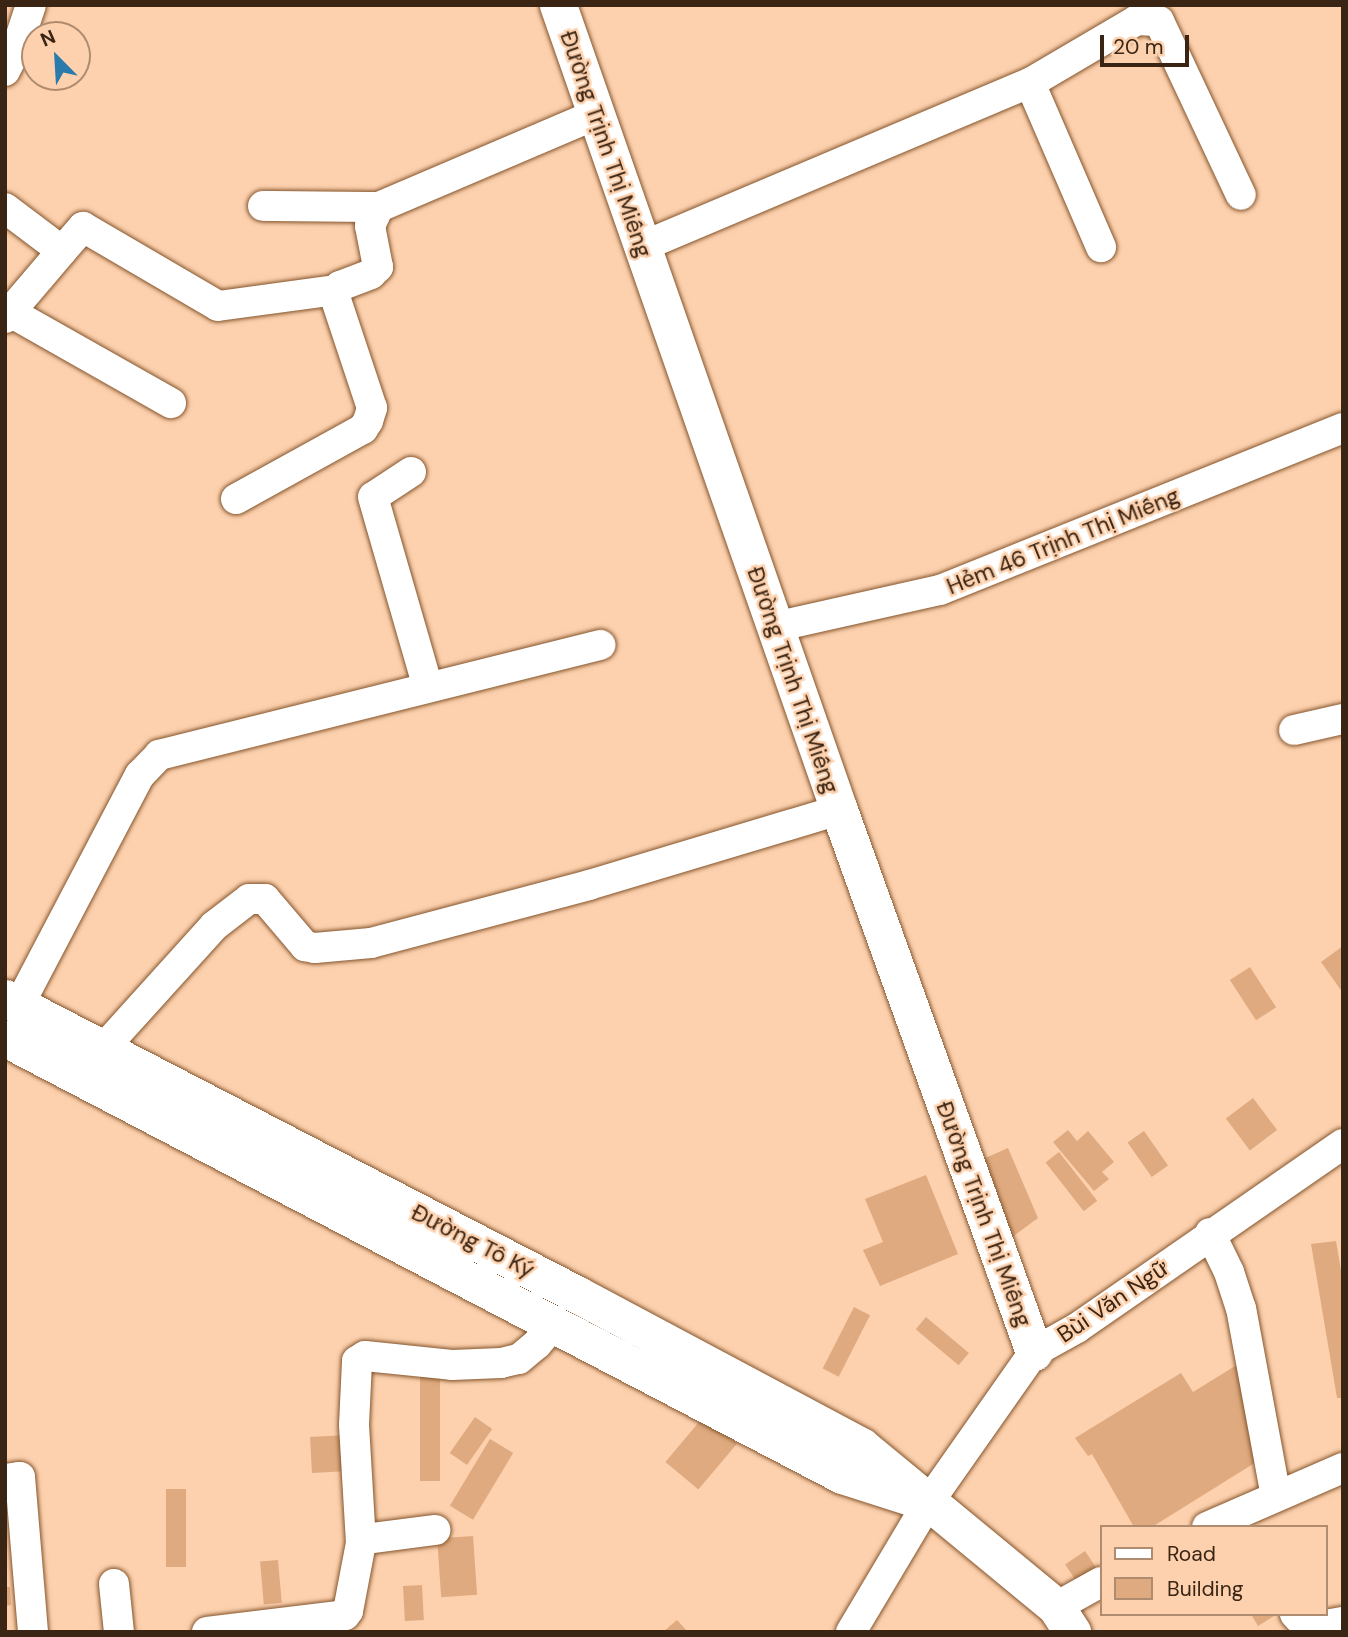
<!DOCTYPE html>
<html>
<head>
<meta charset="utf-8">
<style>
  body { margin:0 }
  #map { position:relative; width:1348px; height:1637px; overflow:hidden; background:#fdd1ae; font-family:"DM Sans",sans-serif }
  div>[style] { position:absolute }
  .building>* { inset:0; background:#dfaa7f; transform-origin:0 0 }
  .roads { filter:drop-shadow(0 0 2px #84552c) drop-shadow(0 0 2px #84552c) }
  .minor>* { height:30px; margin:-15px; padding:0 15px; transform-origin:15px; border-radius:15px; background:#fff }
  .major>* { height:37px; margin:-18.5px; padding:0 18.5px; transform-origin:18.5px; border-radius:18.5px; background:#fff }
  span { translate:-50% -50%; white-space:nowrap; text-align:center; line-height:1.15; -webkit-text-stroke:5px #fdd1ae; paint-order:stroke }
  .street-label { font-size:23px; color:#3a2514 }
  .frame { position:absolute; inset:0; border:7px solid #3a2514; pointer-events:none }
  .legend { position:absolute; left:1100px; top:1525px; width:228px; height:91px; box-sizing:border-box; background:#fdd1ae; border:2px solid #af8c70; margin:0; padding:9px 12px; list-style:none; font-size:21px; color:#3a2514 }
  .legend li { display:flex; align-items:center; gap:14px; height:35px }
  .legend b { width:35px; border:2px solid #af8c70 }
  .north { position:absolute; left:21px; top:21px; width:70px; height:70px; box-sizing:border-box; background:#fdd1ae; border:2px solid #af8c70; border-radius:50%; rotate:336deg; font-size:19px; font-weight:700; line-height:28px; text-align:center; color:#3a2514 }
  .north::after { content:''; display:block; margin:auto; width:24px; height:32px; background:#2a7aab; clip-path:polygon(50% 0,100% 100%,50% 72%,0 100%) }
  .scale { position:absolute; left:1100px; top:35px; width:89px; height:32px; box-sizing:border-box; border:4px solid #3a2514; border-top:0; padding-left:9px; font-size:21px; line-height:24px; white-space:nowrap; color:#3a2514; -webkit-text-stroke:5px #fdd1ae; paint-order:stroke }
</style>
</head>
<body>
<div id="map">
  <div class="building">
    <div style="clip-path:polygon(1343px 946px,1343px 993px,1321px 962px)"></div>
    <div style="left:1250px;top:967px;width:48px;height:24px;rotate:57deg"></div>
    <div style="left:1253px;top:1098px;width:40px;height:34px;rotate:53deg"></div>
    <div style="clip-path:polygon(1068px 1130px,1077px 1141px,1088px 1131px,1114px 1162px,1102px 1172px,1109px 1179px,1094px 1191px,1053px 1142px)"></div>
    <div style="left:1144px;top:1131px;width:42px;height:20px;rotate:55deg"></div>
    <div style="clip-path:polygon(1008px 1148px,1038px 1218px,1003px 1244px,972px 1164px)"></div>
    <div style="left:1059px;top:1152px;width:62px;height:17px;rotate:52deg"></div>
    <div style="clip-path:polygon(926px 1175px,958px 1254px,880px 1286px,863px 1250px,883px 1242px,865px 1199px)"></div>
    <div style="clip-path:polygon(1336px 1241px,1343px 1282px,1343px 1398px,1337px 1398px,1311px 1244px)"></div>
    <div style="left:854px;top:1307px;width:18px;height:69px;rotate:27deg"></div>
    <div style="left:926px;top:1317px;width:56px;height:16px;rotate:40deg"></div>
    <div style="clip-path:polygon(1240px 1363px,1261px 1459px,1152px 1527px,1134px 1527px,1092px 1454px,1088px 1456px,1075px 1438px,1181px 1373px,1193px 1392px)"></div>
    <div style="left:420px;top:1367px;width:20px;height:114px"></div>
    <div style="left:704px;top:1416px;width:43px;height:60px;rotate:40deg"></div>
    <div style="left:475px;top:1417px;width:21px;height:44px;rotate:35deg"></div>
    <div style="left:347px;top:1435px;width:36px;height:37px;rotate:87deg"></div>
    <div style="left:490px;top:1439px;width:27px;height:78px;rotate:31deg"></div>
    <div style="left:186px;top:1489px;width:78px;height:20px;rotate:90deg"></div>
    <div style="left:473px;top:1536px;width:59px;height:36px;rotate:86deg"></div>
    <div style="left:1085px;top:1551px;width:27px;height:24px;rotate:56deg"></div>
    <div style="left:278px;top:1560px;width:43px;height:18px;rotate:85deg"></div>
    <div style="left:422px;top:1585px;width:35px;height:19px;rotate:87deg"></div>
    <div style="clip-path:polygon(5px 1587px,10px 1587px,11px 1605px,5px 1606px)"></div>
    <div style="clip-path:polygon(1251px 1614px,1273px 1614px,1274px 1616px,1258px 1626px)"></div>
    <div style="clip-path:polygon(677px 1620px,688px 1632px,663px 1632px)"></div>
  </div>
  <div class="roads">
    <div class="minor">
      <div style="left:5px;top:71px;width:27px;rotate:-63deg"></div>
      <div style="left:17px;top:47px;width:44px;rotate:-71.6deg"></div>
      <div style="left:1030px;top:83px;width:179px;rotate:66.6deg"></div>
      <div style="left:263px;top:206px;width:116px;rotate:0.5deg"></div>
      <div style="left:5px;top:208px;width:71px;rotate:37deg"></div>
      <div style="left:62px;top:251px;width:88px;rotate:130.4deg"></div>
      <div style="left:641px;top:247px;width:422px;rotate:-22.9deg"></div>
      <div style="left:1030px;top:83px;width:124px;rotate:-30.5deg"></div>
      <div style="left:1137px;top:20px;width:22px;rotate:3deg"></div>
      <div style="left:1159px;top:21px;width:192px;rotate:64.8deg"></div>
      <div style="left:62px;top:251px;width:32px;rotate:-49deg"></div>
      <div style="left:83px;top:227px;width:156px;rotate:30.3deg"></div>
      <div style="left:218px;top:306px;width:120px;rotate:-7.7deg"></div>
      <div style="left:10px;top:312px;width:185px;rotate:29.5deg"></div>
      <div style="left:411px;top:472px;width:45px;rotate:146.7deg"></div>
      <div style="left:373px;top:497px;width:198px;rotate:73.9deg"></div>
      <div style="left:236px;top:499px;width:145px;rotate:-28.9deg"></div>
      <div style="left:363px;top:429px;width:9px;rotate:-58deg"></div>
      <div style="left:368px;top:421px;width:14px;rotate:-73deg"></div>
      <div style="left:372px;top:408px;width:117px;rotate:-108.4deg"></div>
      <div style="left:335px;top:297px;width:12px;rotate:-66deg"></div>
      <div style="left:340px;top:286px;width:33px;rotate:-21deg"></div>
      <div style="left:371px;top:274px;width:10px;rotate:-45deg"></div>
      <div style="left:378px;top:267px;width:42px;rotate:-101deg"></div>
      <div style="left:370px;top:226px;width:21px;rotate:-65deg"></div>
      <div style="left:379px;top:207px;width:235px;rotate:-23.1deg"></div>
      <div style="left:774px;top:627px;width:170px;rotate:-12.6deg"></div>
      <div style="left:940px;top:590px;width:434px;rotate:-21.9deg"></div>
      <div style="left:1294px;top:730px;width:50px;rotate:-12.7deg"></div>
      <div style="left:19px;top:1005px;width:260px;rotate:-62.3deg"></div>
      <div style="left:140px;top:775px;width:28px;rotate:-46deg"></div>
      <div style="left:159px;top:755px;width:455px;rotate:-14deg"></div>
      <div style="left:102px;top:1050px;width:167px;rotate:-47.9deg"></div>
      <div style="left:214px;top:926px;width:44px;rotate:-37.6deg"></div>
      <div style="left:249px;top:899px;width:16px"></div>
      <div style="left:265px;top:899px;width:62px;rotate:49.6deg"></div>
      <div style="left:305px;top:946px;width:10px;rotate:11deg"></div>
      <div style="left:315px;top:948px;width:56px;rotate:-5.1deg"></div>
      <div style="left:371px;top:943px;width:226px;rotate:-14.9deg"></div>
      <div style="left:589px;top:885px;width:261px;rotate:-16.7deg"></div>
      <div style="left:1210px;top:1233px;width:43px;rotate:64deg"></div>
      <div style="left:1229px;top:1272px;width:38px;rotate:72deg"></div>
      <div style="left:1241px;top:1308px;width:191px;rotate:79.5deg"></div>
      <div style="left:5px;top:1479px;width:15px;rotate:-8deg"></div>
      <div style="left:20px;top:1477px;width:156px;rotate:85.2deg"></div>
      <div style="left:1207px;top:1527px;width:148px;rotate:-23.5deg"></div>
      <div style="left:361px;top:1543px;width:118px;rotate:-93.4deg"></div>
      <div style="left:354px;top:1425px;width:64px;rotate:-87.3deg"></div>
      <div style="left:357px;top:1361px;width:9px;rotate:-32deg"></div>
      <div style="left:365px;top:1356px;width:87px;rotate:5.9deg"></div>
      <div style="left:452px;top:1365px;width:49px;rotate:-2.3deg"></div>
      <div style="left:501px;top:1363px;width:18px;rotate:-13deg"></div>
      <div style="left:519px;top:1359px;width:23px;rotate:-40deg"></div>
      <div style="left:537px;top:1344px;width:26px;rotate:-50deg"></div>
      <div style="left:114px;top:1584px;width:48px;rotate:84.1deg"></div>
      <div style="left:1056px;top:1607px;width:51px;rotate:-29.1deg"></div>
      <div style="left:1295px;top:1614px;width:19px;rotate:47deg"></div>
      <div style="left:1308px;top:1628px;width:36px;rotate:-10deg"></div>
      <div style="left:207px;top:1632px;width:139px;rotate:-7deg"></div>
      <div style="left:345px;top:1615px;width:5px;rotate:-53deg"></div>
      <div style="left:348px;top:1611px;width:69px;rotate:-79.2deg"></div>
      <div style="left:361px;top:1543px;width:6px;rotate:-45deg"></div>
      <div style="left:365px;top:1539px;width:71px;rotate:-7.3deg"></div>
      <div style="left:851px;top:1632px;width:150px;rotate:-59.2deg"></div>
      <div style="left:928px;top:1503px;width:184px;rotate:-54.9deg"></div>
      <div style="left:1034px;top:1352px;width:49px;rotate:-29.2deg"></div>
      <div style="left:1077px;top:1328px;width:323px;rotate:-34.7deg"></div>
    </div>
    <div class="major">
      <div style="left:558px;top:5px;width:853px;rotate:70.76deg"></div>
      <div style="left:839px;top:810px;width:576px;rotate:70.21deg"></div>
      <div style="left:5px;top:998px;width:645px;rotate:27.4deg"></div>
      <div style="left:578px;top:1295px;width:321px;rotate:28.1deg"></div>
      <div style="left:861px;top:1446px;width:253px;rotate:39.5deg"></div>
      <div style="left:1056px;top:1607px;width:30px;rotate:57deg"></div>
      <div style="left:5px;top:1038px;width:944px;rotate:27.57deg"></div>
      <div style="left:842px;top:1475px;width:72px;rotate:17.7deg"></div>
    </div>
  </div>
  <div class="street-label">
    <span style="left:606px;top:144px;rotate:71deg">Đường Trịnh Thị Miếng</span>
    <span style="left:1063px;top:541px;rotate:-22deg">Hẻm 46 Trịnh Thị Miếng</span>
    <span style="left:793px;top:680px;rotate:71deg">Đường Trịnh Thị Miếng</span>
    <span style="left:984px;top:1214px;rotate:70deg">Đường Trịnh Thị Miếng</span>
    <span style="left:473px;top:1241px;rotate:27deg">Đường Tô Ký</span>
    <span style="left:1113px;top:1301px;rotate:-34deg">Bùi Văn Ngữ</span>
  </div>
  <div class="frame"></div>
  <ul class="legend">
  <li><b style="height:9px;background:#fff"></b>Road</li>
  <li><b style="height:19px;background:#dfaa7f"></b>Building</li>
  </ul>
  <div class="north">N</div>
  <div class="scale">20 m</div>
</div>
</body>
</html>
